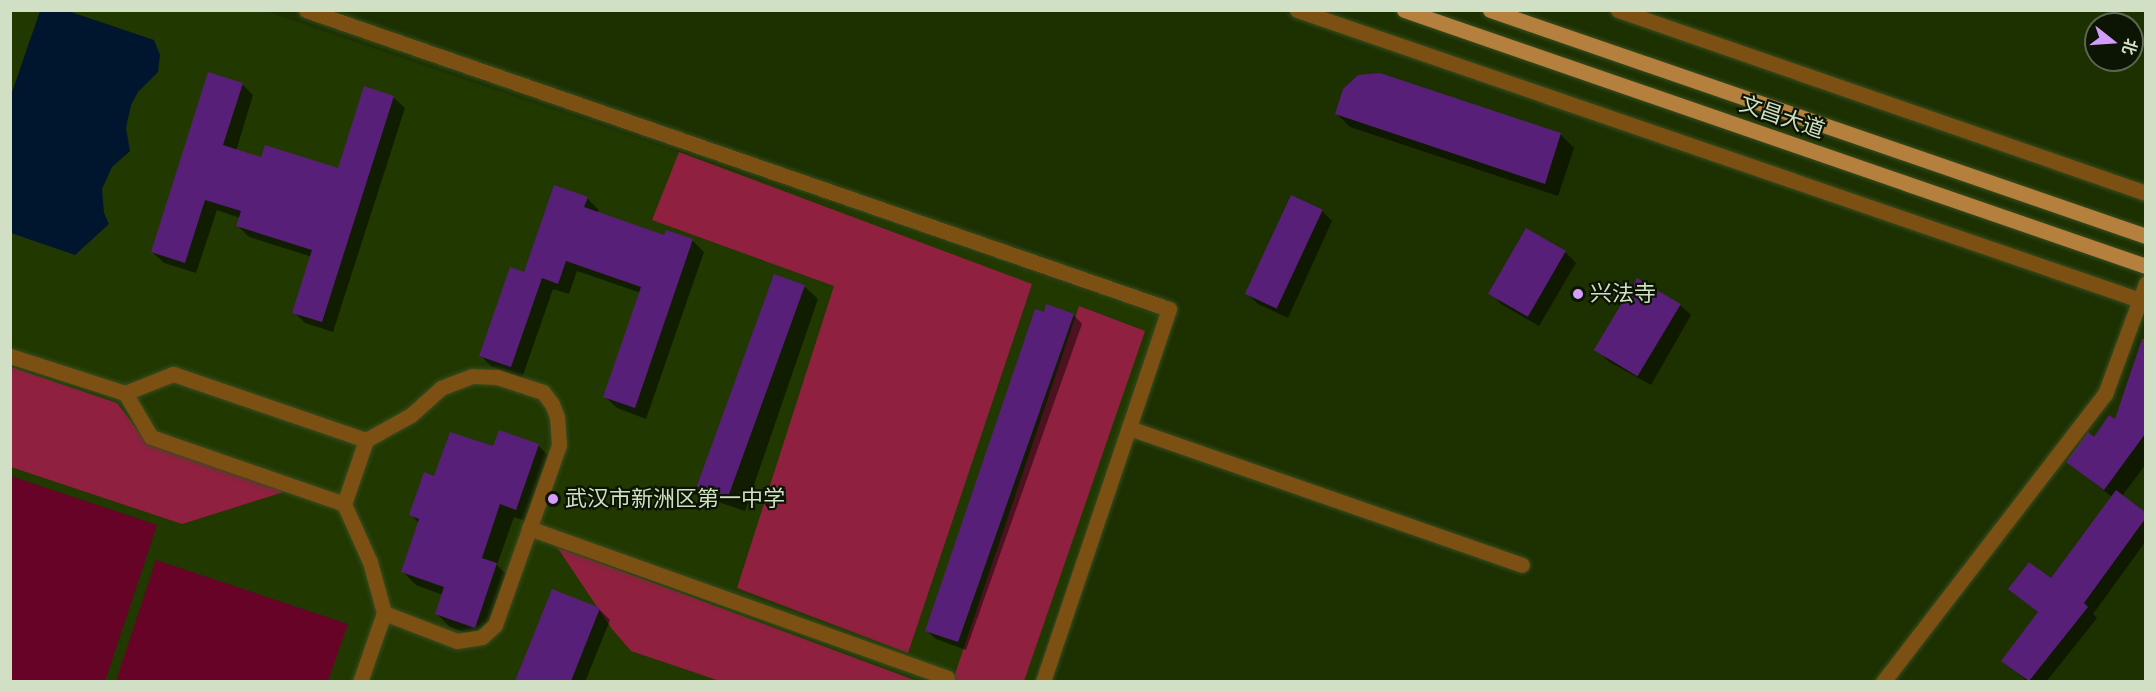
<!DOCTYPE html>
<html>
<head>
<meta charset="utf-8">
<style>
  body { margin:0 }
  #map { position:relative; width:2156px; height:692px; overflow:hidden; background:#1c3000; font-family:"Space Grotesk","Noto Sans SC",sans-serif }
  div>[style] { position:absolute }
  .built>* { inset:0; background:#213800 }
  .green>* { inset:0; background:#670326 }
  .forest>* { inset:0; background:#90203f }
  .water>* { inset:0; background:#00162f }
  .shadow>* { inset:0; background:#0007 }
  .building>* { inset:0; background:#581f79; transform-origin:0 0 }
  .roads { filter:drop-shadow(0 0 2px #394c20) drop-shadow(0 0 2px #394c20) }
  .minor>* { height:15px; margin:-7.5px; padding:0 7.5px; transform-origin:7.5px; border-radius:7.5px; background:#7c5012 }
  .major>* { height:15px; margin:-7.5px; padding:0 7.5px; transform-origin:7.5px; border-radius:7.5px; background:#b5803d }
  .dots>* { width:16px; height:16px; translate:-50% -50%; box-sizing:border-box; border:3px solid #0c1503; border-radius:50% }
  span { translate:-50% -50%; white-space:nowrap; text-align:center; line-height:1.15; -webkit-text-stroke:4.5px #0c1503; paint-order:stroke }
  .street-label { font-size:22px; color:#d1dfc5 }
  .poi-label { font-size:22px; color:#d1dfc5 }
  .left { translate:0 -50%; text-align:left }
  .frame { position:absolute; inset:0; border:12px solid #d1dfc5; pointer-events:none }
  .north { position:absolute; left:2084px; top:12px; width:60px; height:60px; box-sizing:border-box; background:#0c1503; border:2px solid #5b6651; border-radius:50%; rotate:107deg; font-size:16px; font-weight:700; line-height:24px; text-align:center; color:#d1dfc5 }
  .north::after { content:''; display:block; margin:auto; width:21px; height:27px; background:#d49cfc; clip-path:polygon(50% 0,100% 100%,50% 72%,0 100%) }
</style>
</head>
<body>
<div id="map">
  <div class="built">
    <div style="clip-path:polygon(10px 11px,265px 11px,1159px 316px,1031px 681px,11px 681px)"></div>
  </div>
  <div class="green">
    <div style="clip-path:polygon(11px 476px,157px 525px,105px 681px,11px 681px)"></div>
    <div style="clip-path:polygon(156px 560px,348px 624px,328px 681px,116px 681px)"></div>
  </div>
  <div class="forest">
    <div style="clip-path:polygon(679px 152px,1032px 284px,908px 653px,737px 588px,834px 286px,652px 220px)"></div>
    <div style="clip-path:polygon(1079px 306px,1145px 331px,1024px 681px,955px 682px,953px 680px)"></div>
    <div style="clip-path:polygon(11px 367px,117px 403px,149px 445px,287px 491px,182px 524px,11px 467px)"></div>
    <div style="clip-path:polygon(557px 547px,917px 681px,720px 681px,631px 651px,612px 629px)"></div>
  </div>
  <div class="water">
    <div style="clip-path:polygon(40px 11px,68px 11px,154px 40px,160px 55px,158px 72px,138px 92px,131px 105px,126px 128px,130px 151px,112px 167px,102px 189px,104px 213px,109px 224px,75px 255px,11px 233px,11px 95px)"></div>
  </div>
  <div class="shadow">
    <div style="clip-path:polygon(1379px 74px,1561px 135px,1574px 148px,1558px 196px,1350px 127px,1336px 113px)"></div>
    <div style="clip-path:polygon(242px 84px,253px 95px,236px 151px,262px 159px,339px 170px,393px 97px,405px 108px,333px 332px,305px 323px,294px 312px,312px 257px,249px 237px,238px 226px,240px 218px,217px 210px,196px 273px,164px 263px,152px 252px)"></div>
    <div style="clip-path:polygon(587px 198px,599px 210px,597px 213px,665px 237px,692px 240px,704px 252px,646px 419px,617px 408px,605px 397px,641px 293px,577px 271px,569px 294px,553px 289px,522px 378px,492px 367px,481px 356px,525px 274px)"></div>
    <div style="clip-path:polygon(1322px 211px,1332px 221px,1288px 318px,1258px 304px,1248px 294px)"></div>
    <div style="clip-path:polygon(1565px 252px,1576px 263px,1539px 326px,1501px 304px,1491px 293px)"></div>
    <div style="clip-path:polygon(804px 286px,818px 299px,745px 511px,715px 501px,701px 487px)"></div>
    <div style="clip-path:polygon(1680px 305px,1691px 315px,1651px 385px,1608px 361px,1598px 350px)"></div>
    <div style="clip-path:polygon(1047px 306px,1074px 315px,1082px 324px,966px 650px,936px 639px,927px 631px)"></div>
    <div style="clip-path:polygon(2143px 341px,2146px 342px,2146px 464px,2122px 496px,2146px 513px,2146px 541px,2093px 614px,2097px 618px,2046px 682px,2028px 682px,2003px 660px,2039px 613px,2010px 589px,2051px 580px,2112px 497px,2068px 462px,2115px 422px)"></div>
    <div style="clip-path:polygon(538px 445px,551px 459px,529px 522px,514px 517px,497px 565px,510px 578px,488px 641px,450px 627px,437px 614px,443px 595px,416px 585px,403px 572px,419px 523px,411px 515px,435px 478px,494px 448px)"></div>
    <div style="clip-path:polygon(553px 591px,599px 609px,610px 620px,585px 682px,517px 682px)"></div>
  </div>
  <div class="building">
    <div style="clip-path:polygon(208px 72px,243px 83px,223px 145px,261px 157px,265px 145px,338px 168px,364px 86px,394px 96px,322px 322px,292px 313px,312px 250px,236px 226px,241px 211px,205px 200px,185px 263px,151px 252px)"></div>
    <div style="clip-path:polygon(1380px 73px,1561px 133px,1545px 184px,1335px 114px,1343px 89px,1358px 75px)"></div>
    <div style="clip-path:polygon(554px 185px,588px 197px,584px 207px,664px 235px,666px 230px,693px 239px,635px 408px,603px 397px,641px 287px,566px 261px,558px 284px,542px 278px,511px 367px,479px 356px,510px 267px,524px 272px)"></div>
    <div style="left:1291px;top:195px;width:35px;height:109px;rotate:25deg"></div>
    <div style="left:1526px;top:228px;width:46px;height:76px;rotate:30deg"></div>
    <div style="left:774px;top:274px;width:33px;height:226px;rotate:20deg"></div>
    <div style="left:1637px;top:278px;width:51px;height:84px;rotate:31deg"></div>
    <div style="clip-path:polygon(1046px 304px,1074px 314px,958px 642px,925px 631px,1035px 309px,1044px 312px)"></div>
    <div style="clip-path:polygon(2142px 339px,2145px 339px,2145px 434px,2104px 490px,2066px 462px,2088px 432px,2094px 437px,2109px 415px,2115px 419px)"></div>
    <div style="clip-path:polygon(499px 430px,539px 444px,516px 510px,500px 504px,482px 558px,497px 563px,475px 628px,435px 614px,444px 587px,401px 572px,419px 519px,409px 515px,424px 472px,434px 476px,450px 432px,493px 446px)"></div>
    <div style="clip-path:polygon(2116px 490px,2145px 512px,2145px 519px,2084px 603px,2088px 607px,2029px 681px,2001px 661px,2038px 612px,2008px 589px,2029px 562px,2051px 578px)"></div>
    <div style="clip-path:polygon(552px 589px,600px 608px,571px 681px,515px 681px)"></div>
  </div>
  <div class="roads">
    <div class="minor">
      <div style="left:306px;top:10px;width:913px;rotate:19.11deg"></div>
      <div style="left:1169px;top:309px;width:394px;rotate:108.7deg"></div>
      <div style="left:1297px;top:10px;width:898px;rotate:18.98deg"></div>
      <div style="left:1618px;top:10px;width:559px;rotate:19.12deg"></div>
      <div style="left:10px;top:356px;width:121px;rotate:17.8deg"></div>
      <div style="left:1129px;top:428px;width:416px;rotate:19.2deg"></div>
      <div style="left:344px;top:504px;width:64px;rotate:65.9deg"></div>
      <div style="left:370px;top:562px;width:53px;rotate:74.6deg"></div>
      <div style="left:384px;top:613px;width:78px;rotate:21deg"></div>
      <div style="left:457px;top:641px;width:25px;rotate:-9deg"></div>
      <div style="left:482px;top:637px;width:18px;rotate:-43deg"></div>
      <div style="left:495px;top:625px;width:191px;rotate:-70.4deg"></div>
      <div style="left:559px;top:445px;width:28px;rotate:-94deg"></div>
      <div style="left:557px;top:417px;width:14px;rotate:-111deg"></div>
      <div style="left:552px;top:404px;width:15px;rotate:-127deg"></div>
      <div style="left:543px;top:392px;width:48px;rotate:-161.9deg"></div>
      <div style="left:497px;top:377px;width:25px;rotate:-178deg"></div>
      <div style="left:472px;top:376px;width:33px;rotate:159deg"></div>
      <div style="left:441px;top:388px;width:40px;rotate:138deg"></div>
      <div style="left:411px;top:415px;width:51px;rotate:150.9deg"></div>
      <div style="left:366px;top:440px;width:204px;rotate:-161.1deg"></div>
      <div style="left:173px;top:374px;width:52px;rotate:158.4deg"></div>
      <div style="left:125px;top:393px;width:51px;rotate:59.4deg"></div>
      <div style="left:151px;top:437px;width:204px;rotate:19.1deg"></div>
      <div style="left:344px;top:504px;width:68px;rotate:-71deg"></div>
      <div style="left:529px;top:528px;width:444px;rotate:19.7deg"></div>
      <div style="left:360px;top:682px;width:73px;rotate:-70.8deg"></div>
      <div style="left:1883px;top:682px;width:364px;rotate:-52.4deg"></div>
      <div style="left:2105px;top:394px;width:118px;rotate:-69.7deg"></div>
    </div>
    <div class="major">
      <div style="left:1404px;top:10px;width:785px;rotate:19.04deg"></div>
      <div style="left:1490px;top:10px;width:694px;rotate:19.01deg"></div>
    </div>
  </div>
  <div class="dots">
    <div style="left:1578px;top:294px;background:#d49cfc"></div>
    <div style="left:553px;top:499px;background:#d49cfc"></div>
  </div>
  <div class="street-label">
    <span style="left:1782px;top:117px;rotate:19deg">文昌大道</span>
  </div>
  <div class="poi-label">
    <span class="left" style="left:1590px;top:294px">兴法寺</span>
    <span class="left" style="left:565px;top:499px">武汉市新洲区第一中学</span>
  </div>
  <div class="frame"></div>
  <div class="north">北</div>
</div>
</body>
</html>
